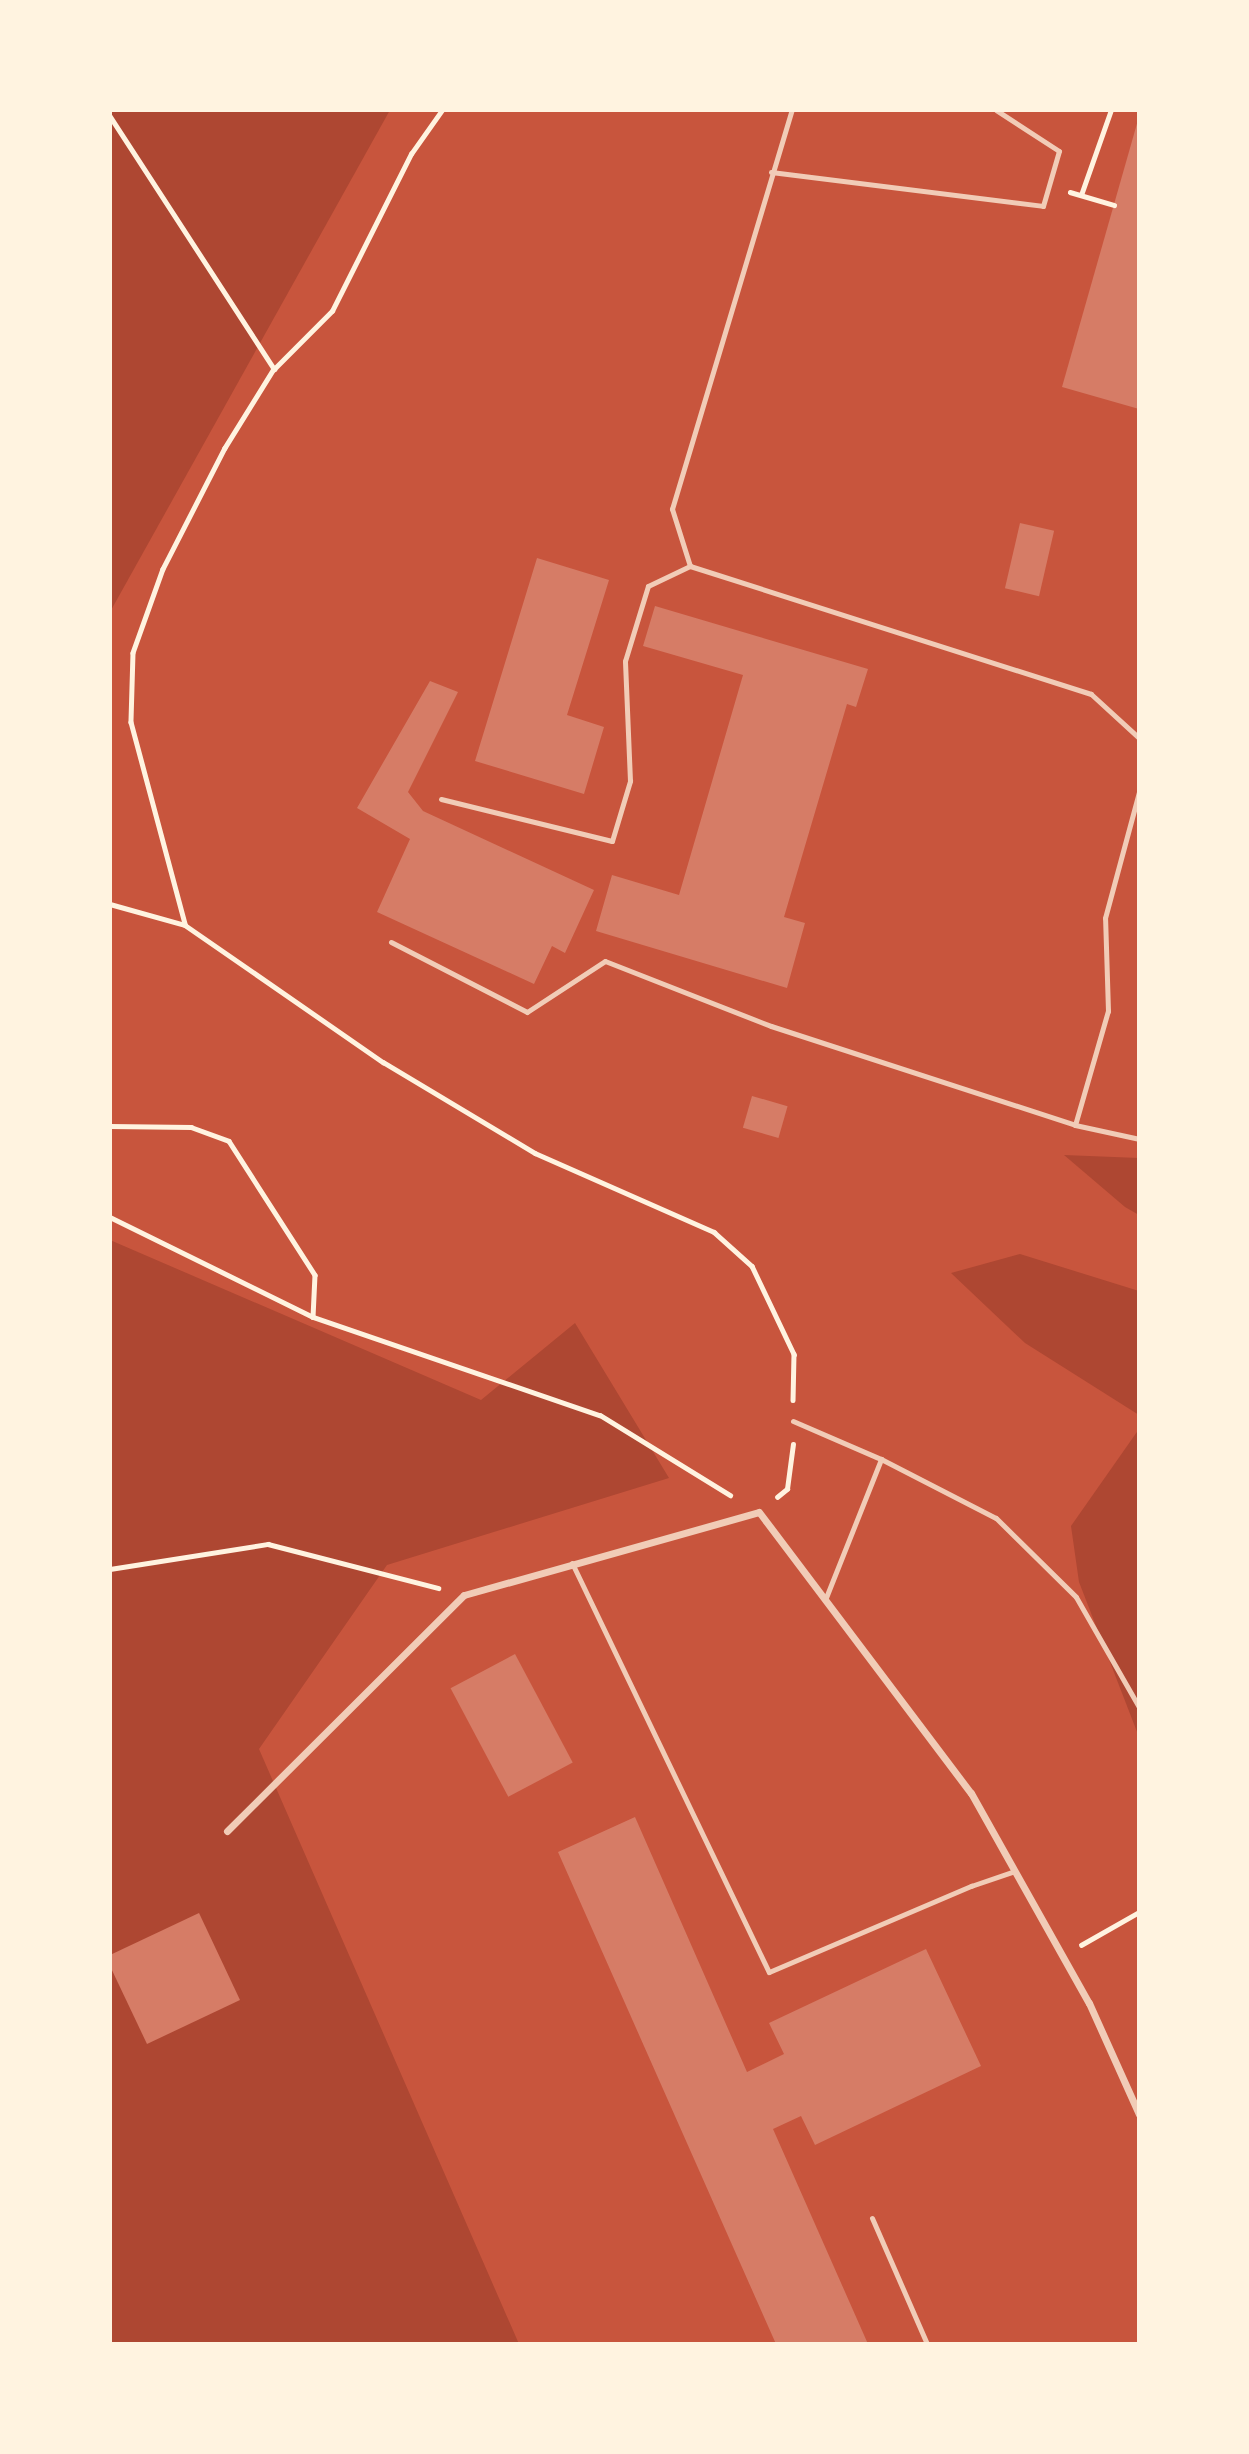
<!DOCTYPE html>
<html>
<head>
<meta charset="utf-8">
<style>
  body { margin:0 }
  #map { position:relative; width:1249px; height:2454px; overflow:hidden; background:#c8553d; font-family:"Fira Sans",sans-serif }
  div>[style] { position:absolute }
  .green>* { inset:0; background:#ae4732 }
  .building>* { inset:0; background:#d67c66; transform-origin:0 0 }
  .path>* { height:4.5px; margin:-2.25px; padding:0 2.25px; transform-origin:2.25px; border-radius:2.25px; background:#fff3e0 }
  .service>* { height:5px; margin:-2.5px; padding:0 2.5px; transform-origin:2.5px; border-radius:2.5px; background:#f1ccb7 }
  .minor>* { height:7px; margin:-3.5px; padding:0 3.5px; transform-origin:3.5px; border-radius:3.5px; background:#f1ccb7 }
  span { translate:-50% -50%; white-space:nowrap; text-align:center; line-height:1.15; -webkit-text-stroke:5px #fff3e0; paint-order:stroke }
  .frame { position:absolute; inset:0; border:112px solid #fff3e0; pointer-events:none }
</style>
</head>
<body>
<div id="map">
  <div class="green">
    <div style="clip-path:polygon(110px 110px,390px 110px,110px 612px)"></div>
    <div style="clip-path:polygon(1064px 1155px,1139px 1158px,1139px 1215px,1125px 1207px)"></div>
    <div style="clip-path:polygon(110px 1240px,481px 1400px,575px 1323px,669px 1478px,387px 1565px,259px 1749px,519px 2344px,110px 2344px)"></div>
    <div style="clip-path:polygon(1020px 1254px,1139px 1291px,1139px 1415px,1025px 1343px,951px 1273px)"></div>
    <div style="clip-path:polygon(1139px 1429px,1139px 1737px,1079px 1582px,1071px 1526px)"></div>
  </div>
  <div class="building">
    <div style="clip-path:polygon(1138px 120px,1139px 120px,1139px 409px,1062px 387px)"></div>
    <div style="left:1020px;top:523px;width:35px;height:67px;rotate:13deg"></div>
    <div style="clip-path:polygon(537px 558px,609px 580px,567px 715px,604px 727px,584px 794px,475px 761px)"></div>
    <div style="clip-path:polygon(655px 606px,868px 669px,856px 707px,847px 704px,784px 917px,805px 923px,787px 988px,596px 931px,612px 875px,679px 895px,743px 675px,643px 646px)"></div>
    <div style="clip-path:polygon(430px 681px,458px 692px,408px 792px,423px 811px,594px 890px,565px 953px,552px 946px,534px 984px,377px 912px,410px 839px,357px 808px)"></div>
    <div style="left:752px;top:1096px;width:37px;height:33px;rotate:16deg"></div>
    <div style="left:515px;top:1654px;width:123px;height:73px;rotate:62deg"></div>
    <div style="clip-path:polygon(635px 1817px,747px 2072px,784px 2054px,769px 2023px,926px 1949px,981px 2066px,815px 2145px,801px 2116px,773px 2129px,868px 2344px,776px 2344px,558px 1852px)"></div>
    <div style="clip-path:polygon(199px 1913px,240px 2000px,147px 2044px,110px 1966px,110px 1955px)"></div>
  </div>
  <div class="path">
    <div style="left:110px;top:116px;width:302px;rotate:57deg"></div>
    <div style="left:274px;top:369px;width:93px;rotate:121.8deg"></div>
    <div style="left:225px;top:448px;width:136px;rotate:117.1deg"></div>
    <div style="left:163px;top:569px;width:89px;rotate:109.7deg"></div>
    <div style="left:133px;top:653px;width:69px;rotate:91.7deg"></div>
    <div style="left:131px;top:722px;width:209px;rotate:75deg"></div>
    <div style="left:1070px;top:192px;width:46px;rotate:16.5deg"></div>
    <div style="left:1081px;top:195px;width:90px;rotate:-70.6deg"></div>
    <div style="left:274px;top:369px;width:82px;rotate:-45deg"></div>
    <div style="left:332px;top:311px;width:176px;rotate:-63.3deg"></div>
    <div style="left:411px;top:154px;width:54px;rotate:-54.8deg"></div>
    <div style="left:110px;top:904px;width:78px;rotate:15.6deg"></div>
    <div style="left:185px;top:925px;width:241px;rotate:34.7deg"></div>
    <div style="left:383px;top:1062px;width:177px;rotate:30.9deg"></div>
    <div style="left:535px;top:1153px;width:196px;rotate:23.8deg"></div>
    <div style="left:714px;top:1232px;width:51px;rotate:41.8deg"></div>
    <div style="left:752px;top:1266px;width:98px;rotate:64.5deg"></div>
    <div style="left:794px;top:1354px;width:46px;rotate:91.2deg"></div>
    <div style="left:110px;top:1126px;width:81px;rotate:0.7deg"></div>
    <div style="left:191px;top:1127px;width:40px;rotate:20.2deg"></div>
    <div style="left:229px;top:1141px;width:159px;rotate:57.3deg"></div>
    <div style="left:315px;top:1275px;width:42px;rotate:92.7deg"></div>
    <div style="left:110px;top:1217px;width:226px;rotate:26.2deg"></div>
    <div style="left:313px;top:1317px;width:303px;rotate:18.9deg"></div>
    <div style="left:600px;top:1415px;width:153px;rotate:31.6deg"></div>
    <div style="left:777px;top:1497px;width:13px;rotate:-39deg"></div>
    <div style="left:787px;top:1489px;width:45px;rotate:-82.4deg"></div>
    <div style="left:110px;top:1569px;width:160px;rotate:-9deg"></div>
    <div style="left:268px;top:1544px;width:176px;rotate:14.5deg"></div>
    <div style="left:1081px;top:1945px;width:67px;rotate:-29.6deg"></div>
  </div>
  <div class="service">
    <div style="left:771px;top:172px;width:274px;rotate:7.1deg"></div>
    <div style="left:1043px;top:206px;width:57px;rotate:-73.8deg"></div>
    <div style="left:1059px;top:151px;width:75px;rotate:-146.9deg"></div>
    <div style="left:690px;top:566px;width:60px;rotate:-107.5deg"></div>
    <div style="left:672px;top:509px;width:417px;rotate:-73.3deg"></div>
    <div style="left:441px;top:799px;width:176px;rotate:13.8deg"></div>
    <div style="left:612px;top:841px;width:63px;rotate:-73.3deg"></div>
    <div style="left:630px;top:781px;width:120px;rotate:-92.4deg"></div>
    <div style="left:625px;top:661px;width:78px;rotate:-73deg"></div>
    <div style="left:648px;top:586px;width:47px;rotate:-25.5deg"></div>
    <div style="left:690px;top:566px;width:421px;rotate:17.7deg"></div>
    <div style="left:1091px;top:694px;width:65px;rotate:42.5deg"></div>
    <div style="left:391px;top:942px;width:153px;rotate:27.2deg"></div>
    <div style="left:527px;top:1012px;width:93px;rotate:-33.2deg"></div>
    <div style="left:605px;top:961px;width:178px;rotate:21.4deg"></div>
    <div style="left:771px;top:1026px;width:320px;rotate:18deg"></div>
    <div style="left:1075px;top:1125px;width:66px;rotate:12.3deg"></div>
    <div style="left:1075px;top:1125px;width:119px;rotate:-73.9deg"></div>
    <div style="left:1108px;top:1011px;width:93px;rotate:-91.8deg"></div>
    <div style="left:1105px;top:918px;width:131px;rotate:-74.9deg"></div>
    <div style="left:793px;top:1421px;width:96px;rotate:23.4deg"></div>
    <div style="left:881px;top:1459px;width:129px;rotate:27.2deg"></div>
    <div style="left:996px;top:1518px;width:112px;rotate:44.6deg"></div>
    <div style="left:1076px;top:1597px;width:127px;rotate:60.2deg"></div>
    <div style="left:572px;top:1563px;width:454px;rotate:64.3deg"></div>
    <div style="left:769px;top:1972px;width:220px;rotate:-23.1deg"></div>
    <div style="left:971px;top:1886px;width:46px;rotate:-18.8deg"></div>
    <div style="left:825px;top:1600px;width:152px;rotate:-68.3deg"></div>
    <div style="left:872px;top:2218px;width:137px;rotate:66.4deg"></div>
  </div>
  <div class="minor">
    <div style="left:227px;top:1831px;width:334px;rotate:-44.9deg"></div>
    <div style="left:464px;top:1595px;width:306px;rotate:-15.7deg"></div>
    <div style="left:759px;top:1512px;width:352px;rotate:53deg"></div>
    <div style="left:971px;top:1793px;width:241px;rotate:60.7deg"></div>
    <div style="left:1089px;top:2003px;width:122px;rotate:65.8deg"></div>
  </div>
  <div class="frame"></div>
</div>
</body>
</html>
